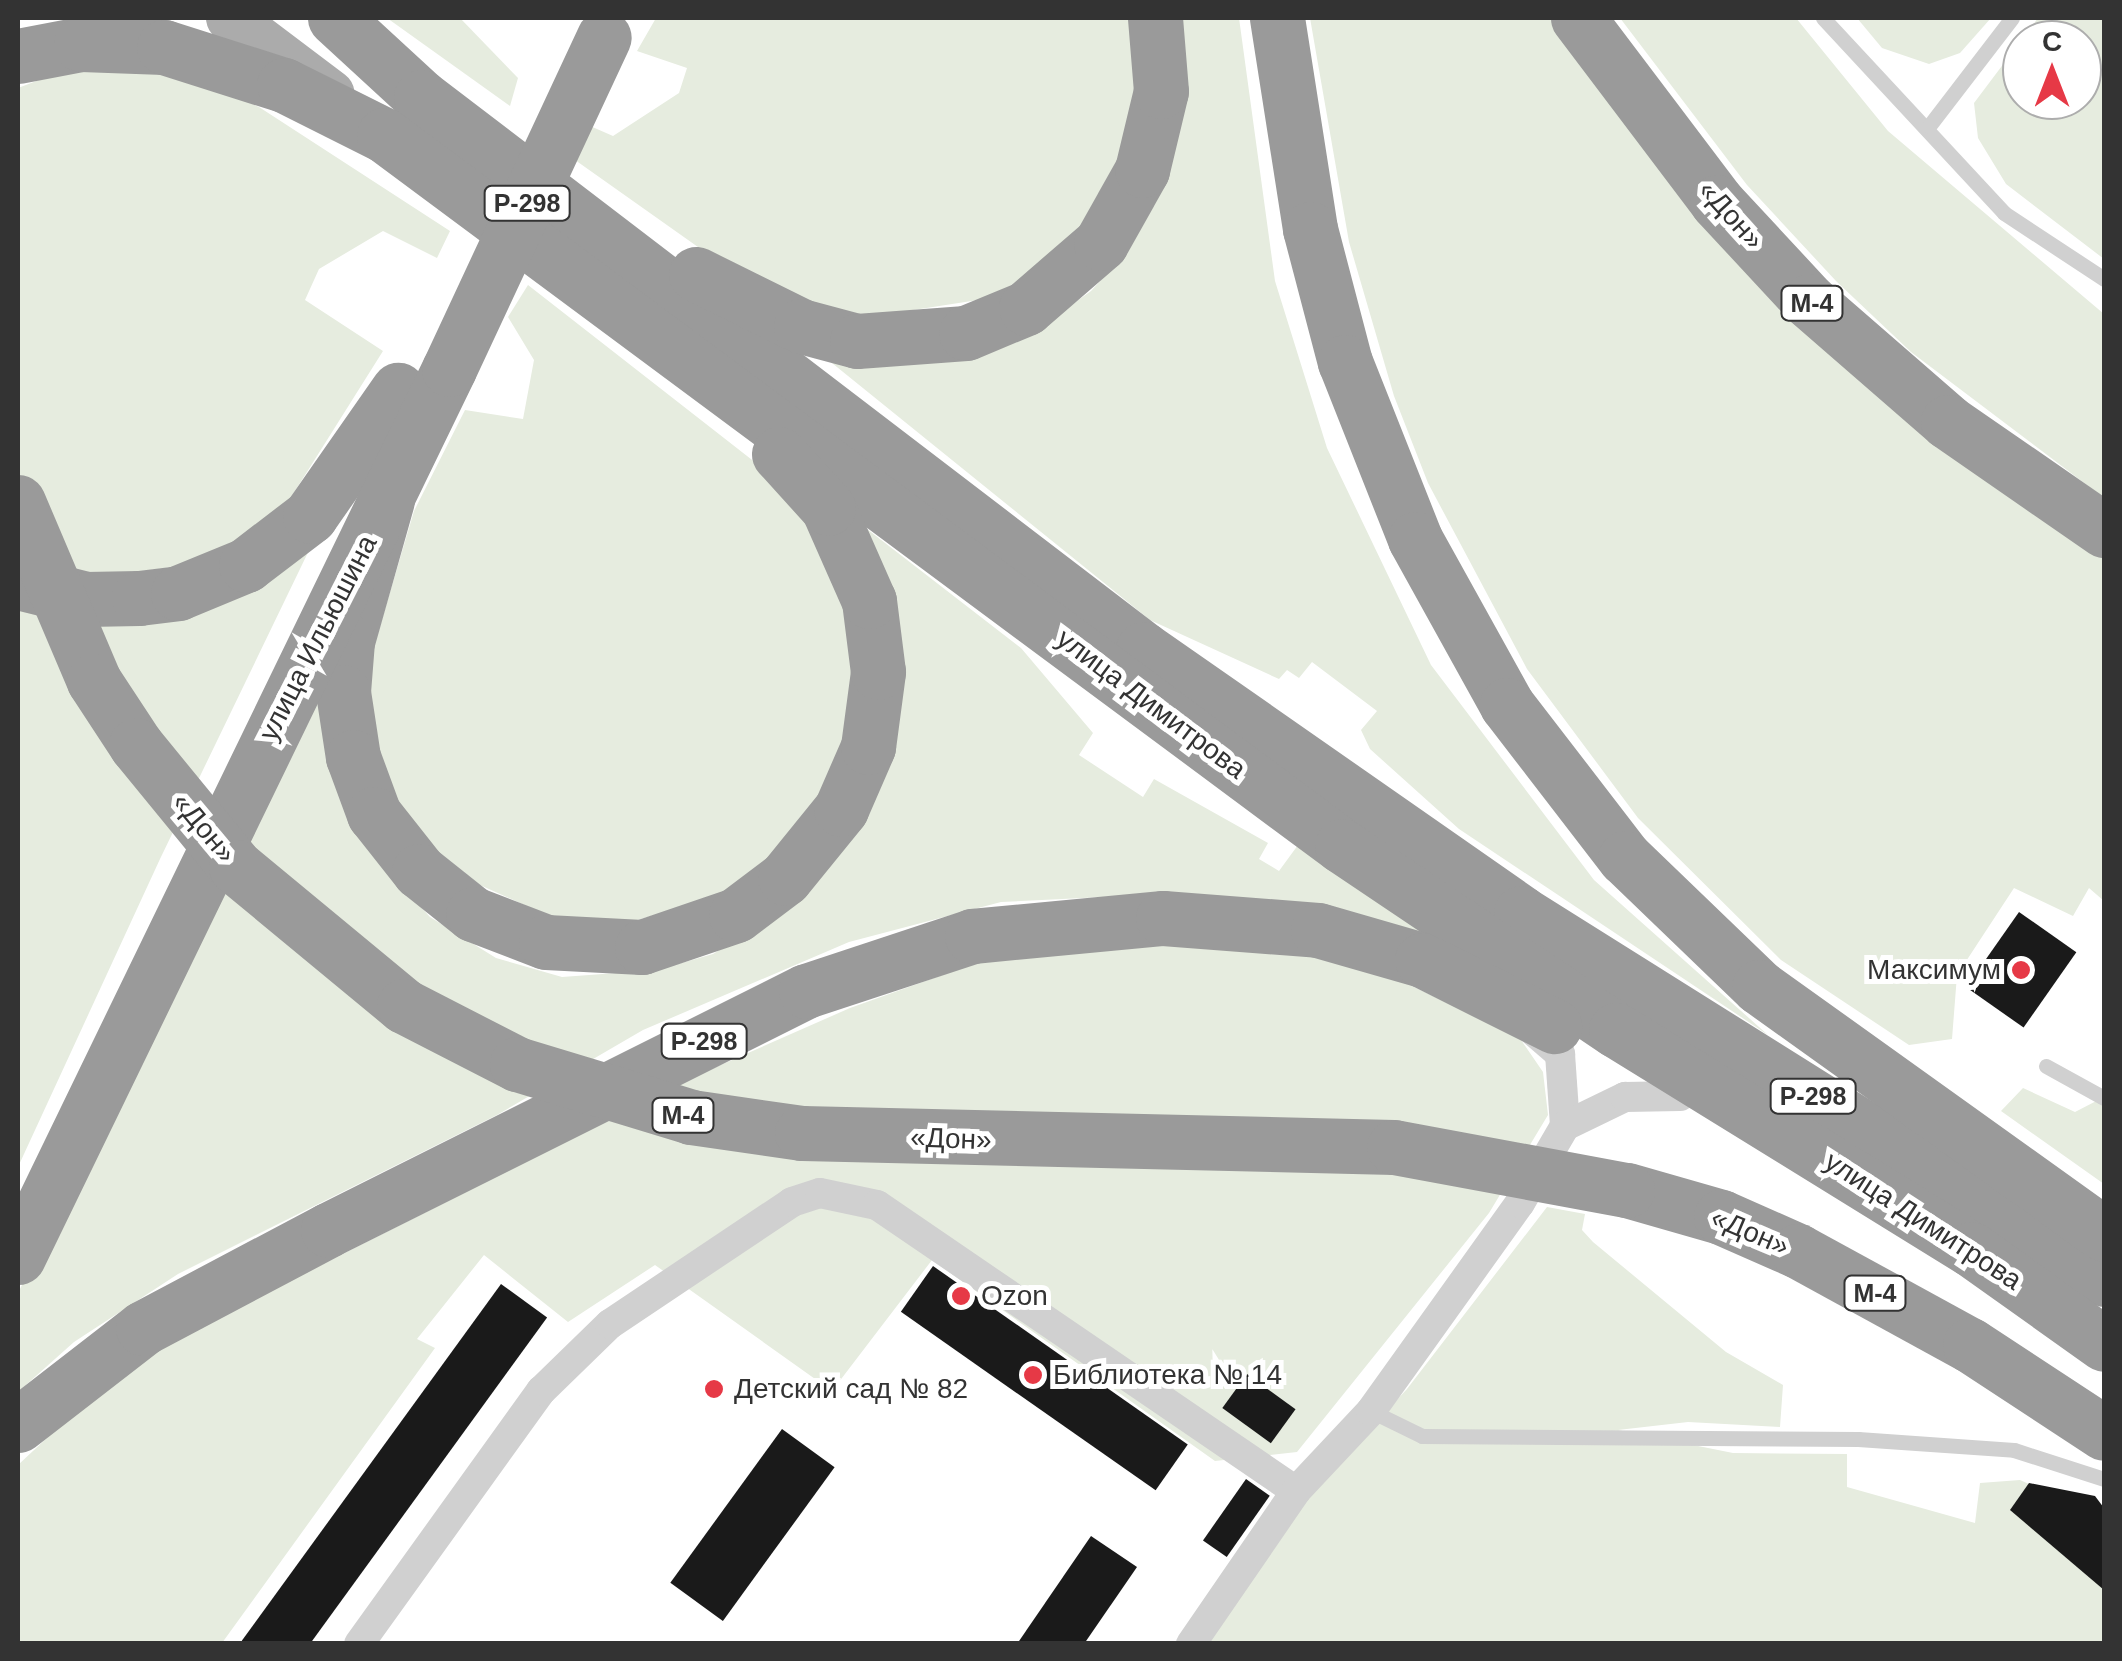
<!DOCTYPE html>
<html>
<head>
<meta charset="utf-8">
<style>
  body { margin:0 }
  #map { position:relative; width:2122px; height:1661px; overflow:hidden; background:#fff; font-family:Helvetica,sans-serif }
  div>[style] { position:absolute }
  .green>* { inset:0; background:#e6ecdf }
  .building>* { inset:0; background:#1a1a1a; transform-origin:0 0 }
  .lane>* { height:15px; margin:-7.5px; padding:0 7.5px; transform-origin:7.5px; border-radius:7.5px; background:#d0d0d0 }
  .street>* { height:30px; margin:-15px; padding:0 15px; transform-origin:15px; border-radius:15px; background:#d0d0d0 }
  .primary>* { height:48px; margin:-24px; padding:0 24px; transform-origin:24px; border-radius:24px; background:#ababab }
  .highway>* { height:55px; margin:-27.5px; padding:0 27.5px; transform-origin:27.5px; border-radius:27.5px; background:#9a9a9a }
  .highway-bridge>* { height:55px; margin:-27.5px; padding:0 27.5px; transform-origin:27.5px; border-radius:27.5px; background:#9a9a9a }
  .dots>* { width:28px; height:28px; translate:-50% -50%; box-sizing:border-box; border:5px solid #fff; border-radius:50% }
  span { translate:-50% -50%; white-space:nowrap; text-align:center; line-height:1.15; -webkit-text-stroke:10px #fff; paint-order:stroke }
  .shield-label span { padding:2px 8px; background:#fff; border:2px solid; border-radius:8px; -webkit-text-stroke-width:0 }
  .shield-label { font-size:25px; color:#333; font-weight:700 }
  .street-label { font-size:28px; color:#333 }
  .poi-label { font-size:28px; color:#333 }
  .right { translate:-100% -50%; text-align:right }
  .left { translate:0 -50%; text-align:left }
  .frame { position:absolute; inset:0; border:20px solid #333; pointer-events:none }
  .north { position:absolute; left:2002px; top:20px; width:100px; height:100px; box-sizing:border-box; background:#fff; border:2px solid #adadad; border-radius:50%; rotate:0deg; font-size:28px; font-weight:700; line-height:40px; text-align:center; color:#333 }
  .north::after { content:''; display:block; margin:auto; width:35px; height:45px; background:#e63946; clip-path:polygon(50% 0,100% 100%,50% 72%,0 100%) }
</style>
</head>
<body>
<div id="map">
  <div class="green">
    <div style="clip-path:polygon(387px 18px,460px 18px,518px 78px,510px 106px)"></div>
    <div style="clip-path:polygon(656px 18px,1130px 18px,1139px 63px,1127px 145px,1096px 210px,1056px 257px,991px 298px,881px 315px,834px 313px,722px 264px,568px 155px,581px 122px,613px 136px,679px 93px,687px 68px,637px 51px)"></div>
    <div style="clip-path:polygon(1176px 18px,1239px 18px,1275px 281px,1327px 448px,1431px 665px,1594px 880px,1768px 1035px,1459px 829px,1370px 749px,1361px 730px,1377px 711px,1312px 662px,1299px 678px,1287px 670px,1279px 679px,1150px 620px,827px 359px,886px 365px,961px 359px,1050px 320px,1091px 291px,1126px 253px,1166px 183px)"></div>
    <div style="clip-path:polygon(1310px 18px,1551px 18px,2055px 527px,2104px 559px,2104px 901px,2089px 888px,2073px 916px,2014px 888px,1957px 975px,1952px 1039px,1909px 1045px,1781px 960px,1638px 818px,1527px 669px,1428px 483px,1394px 396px,1349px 242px)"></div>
    <div style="clip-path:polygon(1620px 18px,1796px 18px,1888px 131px,2104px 314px,2104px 498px,1911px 352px,1836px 281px,1747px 185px)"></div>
    <div style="clip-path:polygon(1857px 18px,1991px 18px,1960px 53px,1929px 64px,1882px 48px)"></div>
    <div style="clip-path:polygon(evenodd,2038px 18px,2104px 18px,2104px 259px,2006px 184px,1978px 138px,1974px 103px,2038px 18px,2022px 40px,2082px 40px,2082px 100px,2022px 100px,2022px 40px)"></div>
    <div style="clip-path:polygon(135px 69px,214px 86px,259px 107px,450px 231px,437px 258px,383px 231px,319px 269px,305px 300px,383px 351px,278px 518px,202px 563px,91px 578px,18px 555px,18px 88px,60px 72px)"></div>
    <div style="clip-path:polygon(528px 285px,774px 477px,795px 499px,851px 625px,851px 715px,829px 783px,783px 849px,725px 894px,634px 921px,551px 917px,480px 885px,428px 844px,392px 794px,371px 725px,370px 660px,414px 511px,465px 410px,523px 419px,534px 360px,508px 317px)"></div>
    <div style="clip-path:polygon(867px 529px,1021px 648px,1093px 733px,1079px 755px,1143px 797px,1154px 779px,1268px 843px,1259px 859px,1279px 871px,1298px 845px,1460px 950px,1124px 896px,1001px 902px,849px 942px,643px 1030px,497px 1115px,178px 1274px,74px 1342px,18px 1392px,18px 1293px,321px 676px,369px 850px,430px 917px,496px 958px,562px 977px,657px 970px,713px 954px,802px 897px,866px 815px)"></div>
    <div style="clip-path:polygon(314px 540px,160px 859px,18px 1167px,18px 606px)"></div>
    <div style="clip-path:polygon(1127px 945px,1265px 945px,1374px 968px,1519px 1037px,1543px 1072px,1548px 1115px,1489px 1213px,1297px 1452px,1215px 1461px,932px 1260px,832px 1391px,655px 1265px,568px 1322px,484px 1255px,417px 1339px,435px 1348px,222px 1643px,18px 1644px,18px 1465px,94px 1394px,176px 1338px,698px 1075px,850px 1008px,976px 963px)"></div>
    <div style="clip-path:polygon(2023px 1088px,2075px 1112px,2104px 1097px,2104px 1184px,2001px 1111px)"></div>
    <div style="clip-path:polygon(1547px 1207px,1585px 1214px,1582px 1230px,1593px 1242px,1726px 1352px,1783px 1385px,1780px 1427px,1688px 1422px,1618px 1430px,1733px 1453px,1847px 1454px,1847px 1487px,1975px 1523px,1980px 1483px,2020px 1480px,2104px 1518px,2104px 1643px,1206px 1644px,1289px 1516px,1407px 1389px)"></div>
  </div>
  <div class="building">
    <div style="left:2019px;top:912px;width:70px;height:92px;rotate:35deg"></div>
    <div style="left:933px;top:1266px;width:311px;height:56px;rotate:35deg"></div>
    <div style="left:501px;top:1284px;width:57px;height:441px;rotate:36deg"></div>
    <div style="left:1247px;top:1374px;width:60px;height:42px;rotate:36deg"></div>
    <div style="left:782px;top:1429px;width:65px;height:190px;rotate:36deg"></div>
    <div style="left:1246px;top:1479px;width:29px;height:75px;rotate:35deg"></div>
    <div style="clip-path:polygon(2029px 1483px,2095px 1496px,2104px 1508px,2104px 1590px,2010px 1510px)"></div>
    <div style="clip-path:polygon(1091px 1536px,1137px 1567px,1084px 1644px,1017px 1644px)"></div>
  </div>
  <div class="lane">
    <div style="left:1823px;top:18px;width:266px;rotate:47.1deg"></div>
    <div style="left:2004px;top:213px;width:120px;rotate:33.4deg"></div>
    <div style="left:1929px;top:126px;width:136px;rotate:-52.5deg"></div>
    <div style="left:2046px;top:1066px;width:66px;rotate:28.9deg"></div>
    <div style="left:1371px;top:1411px;width:57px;rotate:26.1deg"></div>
    <div style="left:1422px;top:1436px;width:436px;rotate:0.4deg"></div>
    <div style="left:1858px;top:1439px;width:156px;rotate:4deg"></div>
    <div style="left:2014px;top:1450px;width:95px;rotate:17.9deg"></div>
  </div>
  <div class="street">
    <div style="left:1530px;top:1028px;width:40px;rotate:41deg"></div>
    <div style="left:1560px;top:1054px;width:72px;rotate:86deg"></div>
    <div style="left:359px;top:1644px;width:312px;rotate:-54.3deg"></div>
    <div style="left:541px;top:1391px;width:96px;rotate:-44.2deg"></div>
    <div style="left:610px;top:1324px;width:219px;rotate:-33.8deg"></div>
    <div style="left:792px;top:1202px;width:29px;rotate:-18deg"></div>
    <div style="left:820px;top:1193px;width:58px;rotate:11.9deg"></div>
    <div style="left:877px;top:1205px;width:507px;rotate:34.32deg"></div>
    <div style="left:1191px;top:1644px;width:186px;rotate:-55.5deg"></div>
    <div style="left:1296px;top:1491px;width:110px;rotate:-46.8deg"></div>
    <div style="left:1371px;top:1411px;width:256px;rotate:-54.4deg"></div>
    <div style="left:1520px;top:1203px;width:89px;rotate:-59.7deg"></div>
    <div style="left:1565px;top:1126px;width:67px;rotate:-25.8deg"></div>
    <div style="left:1625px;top:1097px;width:55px;rotate:-1deg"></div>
  </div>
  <div class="primary">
    <div style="left:230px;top:18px;width:126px;rotate:37deg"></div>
  </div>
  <div class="highway">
    <div style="left:335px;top:18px;width:117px;rotate:42.6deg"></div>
    <div style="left:421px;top:97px;width:909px;rotate:37.4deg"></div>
    <div style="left:1143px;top:649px;width:461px;rotate:34.9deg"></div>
    <div style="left:1521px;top:913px;width:688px;rotate:32.12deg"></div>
    <div style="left:1277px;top:18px;width:214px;rotate:81.1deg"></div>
    <div style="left:1310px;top:229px;width:138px;rotate:75.3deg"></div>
    <div style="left:1345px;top:362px;width:190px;rotate:68.4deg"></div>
    <div style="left:1415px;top:539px;width:190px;rotate:61deg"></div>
    <div style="left:1507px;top:705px;width:193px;rotate:52.4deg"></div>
    <div style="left:1625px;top:858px;width:186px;rotate:43.9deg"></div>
    <div style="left:1759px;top:987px;width:424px;rotate:35.6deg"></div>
    <div style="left:1578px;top:18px;width:231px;rotate:52.9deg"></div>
    <div style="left:1717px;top:202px;width:135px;rotate:47.1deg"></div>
    <div style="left:1809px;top:301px;width:184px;rotate:41deg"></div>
    <div style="left:1948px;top:422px;width:190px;rotate:34.7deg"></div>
    <div style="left:18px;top:56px;width:64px;rotate:-10.8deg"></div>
    <div style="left:81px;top:44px;width:83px;rotate:2.1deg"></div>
    <div style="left:164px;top:47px;width:126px;rotate:17.6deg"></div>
    <div style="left:284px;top:85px;width:112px;rotate:26.6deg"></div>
    <div style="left:384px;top:135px;width:1193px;rotate:36.58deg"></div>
    <div style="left:1342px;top:846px;width:330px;rotate:33.9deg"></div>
    <div style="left:1616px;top:1030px;width:417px;rotate:31.7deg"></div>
    <div style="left:1971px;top:1249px;width:163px;rotate:35.5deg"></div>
    <div style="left:696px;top:274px;width:117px;rotate:26.3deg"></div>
    <div style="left:801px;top:326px;width:58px;rotate:15deg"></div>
    <div style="left:857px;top:341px;width:109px;rotate:-4.2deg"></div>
    <div style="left:966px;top:333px;width:65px;rotate:-22.6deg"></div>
    <div style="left:1026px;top:308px;width:99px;rotate:-40.9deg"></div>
    <div style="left:1101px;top:243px;width:84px;rotate:-60.7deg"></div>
    <div style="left:1142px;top:170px;width:81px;rotate:-76.5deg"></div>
    <div style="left:1161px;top:91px;width:73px;rotate:-94.7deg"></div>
    <div style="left:387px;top:500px;width:147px;rotate:105.8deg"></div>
    <div style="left:347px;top:641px;width:51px;rotate:94.5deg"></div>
    <div style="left:343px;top:692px;width:66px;rotate:81.3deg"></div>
    <div style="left:353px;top:757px;width:61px;rotate:69.8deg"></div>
    <div style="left:374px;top:814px;width:73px;rotate:51.7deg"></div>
    <div style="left:419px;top:871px;width:69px;rotate:38.5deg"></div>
    <div style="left:473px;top:914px;width:78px;rotate:21deg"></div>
    <div style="left:546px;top:942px;width:96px;rotate:3deg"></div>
    <div style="left:642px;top:947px;width:99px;rotate:-18.8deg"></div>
    <div style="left:736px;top:915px;width:61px;rotate:-37.1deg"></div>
    <div style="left:785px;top:878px;width:89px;rotate:-50.9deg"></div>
    <div style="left:841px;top:809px;width:68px;rotate:-66.5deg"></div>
    <div style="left:868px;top:747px;width:76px;rotate:-82.4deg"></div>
    <div style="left:878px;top:672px;width:72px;rotate:-97.2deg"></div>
    <div style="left:869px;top:601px;width:102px;rotate:-113.8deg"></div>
    <div style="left:828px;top:508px;width:73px;rotate:-132.2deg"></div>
    <div style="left:18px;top:582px;width:70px;rotate:14deg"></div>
    <div style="left:86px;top:599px;width:53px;rotate:-1.1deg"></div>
    <div style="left:139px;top:598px;width:39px;rotate:-7deg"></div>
    <div style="left:178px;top:593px;width:74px;rotate:-22.4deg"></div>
    <div style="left:246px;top:565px;width:81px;rotate:-37.4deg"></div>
    <div style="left:310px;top:516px;width:154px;rotate:-55.1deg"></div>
    <div style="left:1627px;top:1190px;width:98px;rotate:16deg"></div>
    <div style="left:1721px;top:1217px;width:84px;rotate:23.8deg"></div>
    <div style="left:1798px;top:1251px;width:196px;rotate:28.7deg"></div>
    <div style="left:1970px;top:1345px;width:160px;rotate:33.3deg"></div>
    <div style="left:18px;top:1257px;width:987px;rotate:-64.11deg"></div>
    <div style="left:18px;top:1425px;width:158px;rotate:-37.8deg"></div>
    <div style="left:143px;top:1328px;width:209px;rotate:-27.9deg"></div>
    <div style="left:328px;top:1230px;width:534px;rotate:-26.57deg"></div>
    <div style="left:806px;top:991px;width:175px;rotate:-18.3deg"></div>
    <div style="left:972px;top:936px;width:192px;rotate:-5.4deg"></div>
    <div style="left:1163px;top:918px;width:155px;rotate:4.4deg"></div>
    <div style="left:1318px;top:930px;width:108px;rotate:16.1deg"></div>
    <div style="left:1422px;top:960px;width:148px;rotate:26.6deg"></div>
  </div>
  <div class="highway-bridge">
    <div style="left:449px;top:369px;width:366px;rotate:-65deg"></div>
    <div style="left:18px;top:502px;width:194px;rotate:67deg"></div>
    <div style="left:94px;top:681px;width:77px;rotate:56.7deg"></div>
    <div style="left:136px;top:745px;width:158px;rotate:50.7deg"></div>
    <div style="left:236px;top:867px;width:218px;rotate:39.6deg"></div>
    <div style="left:404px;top:1006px;width:127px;rotate:27.2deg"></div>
    <div style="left:517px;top:1064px;width:182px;rotate:16.9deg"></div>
    <div style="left:691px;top:1117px;width:112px;rotate:8.2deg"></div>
    <div style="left:802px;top:1133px;width:592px;rotate:1.35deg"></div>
    <div style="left:1394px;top:1147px;width:237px;rotate:10.5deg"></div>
  </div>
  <div class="dots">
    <div style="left:2021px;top:970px;background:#e63946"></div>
    <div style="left:961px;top:1296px;background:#e63946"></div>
    <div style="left:1033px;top:1375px;background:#e63946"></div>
    <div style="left:714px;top:1389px;background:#e63946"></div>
  </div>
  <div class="shield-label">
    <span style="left:527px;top:203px">Р-298</span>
    <span style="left:1812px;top:303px">М-4</span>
    <span style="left:704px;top:1041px">Р-298</span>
    <span style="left:1813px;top:1096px">Р-298</span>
    <span style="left:683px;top:1115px">М-4</span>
    <span style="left:1875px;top:1293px">М-4</span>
  </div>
  <div class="street-label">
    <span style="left:1731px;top:215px;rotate:48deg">«Дон»</span>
    <span style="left:318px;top:638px;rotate:-63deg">улица Ильюшина</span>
    <span style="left:1151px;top:704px;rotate:37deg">улица Димитрова</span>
    <span style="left:204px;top:828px;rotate:50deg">«Дон»</span>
    <span style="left:951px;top:1139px;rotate:2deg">«Дон»</span>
    <span style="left:1923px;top:1221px;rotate:33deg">улица Димитрова</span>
    <span style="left:1750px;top:1232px;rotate:23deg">«Дон»</span>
  </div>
  <div class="poi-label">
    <span class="right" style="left:2001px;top:970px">Максимум</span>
    <span class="left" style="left:981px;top:1296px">Ozon</span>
    <span class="left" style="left:1053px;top:1375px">Библиотека № 14</span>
    <span class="left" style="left:734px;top:1389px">Детский сад № 82</span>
  </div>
  <div class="frame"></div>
  <div class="north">С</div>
</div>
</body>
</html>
